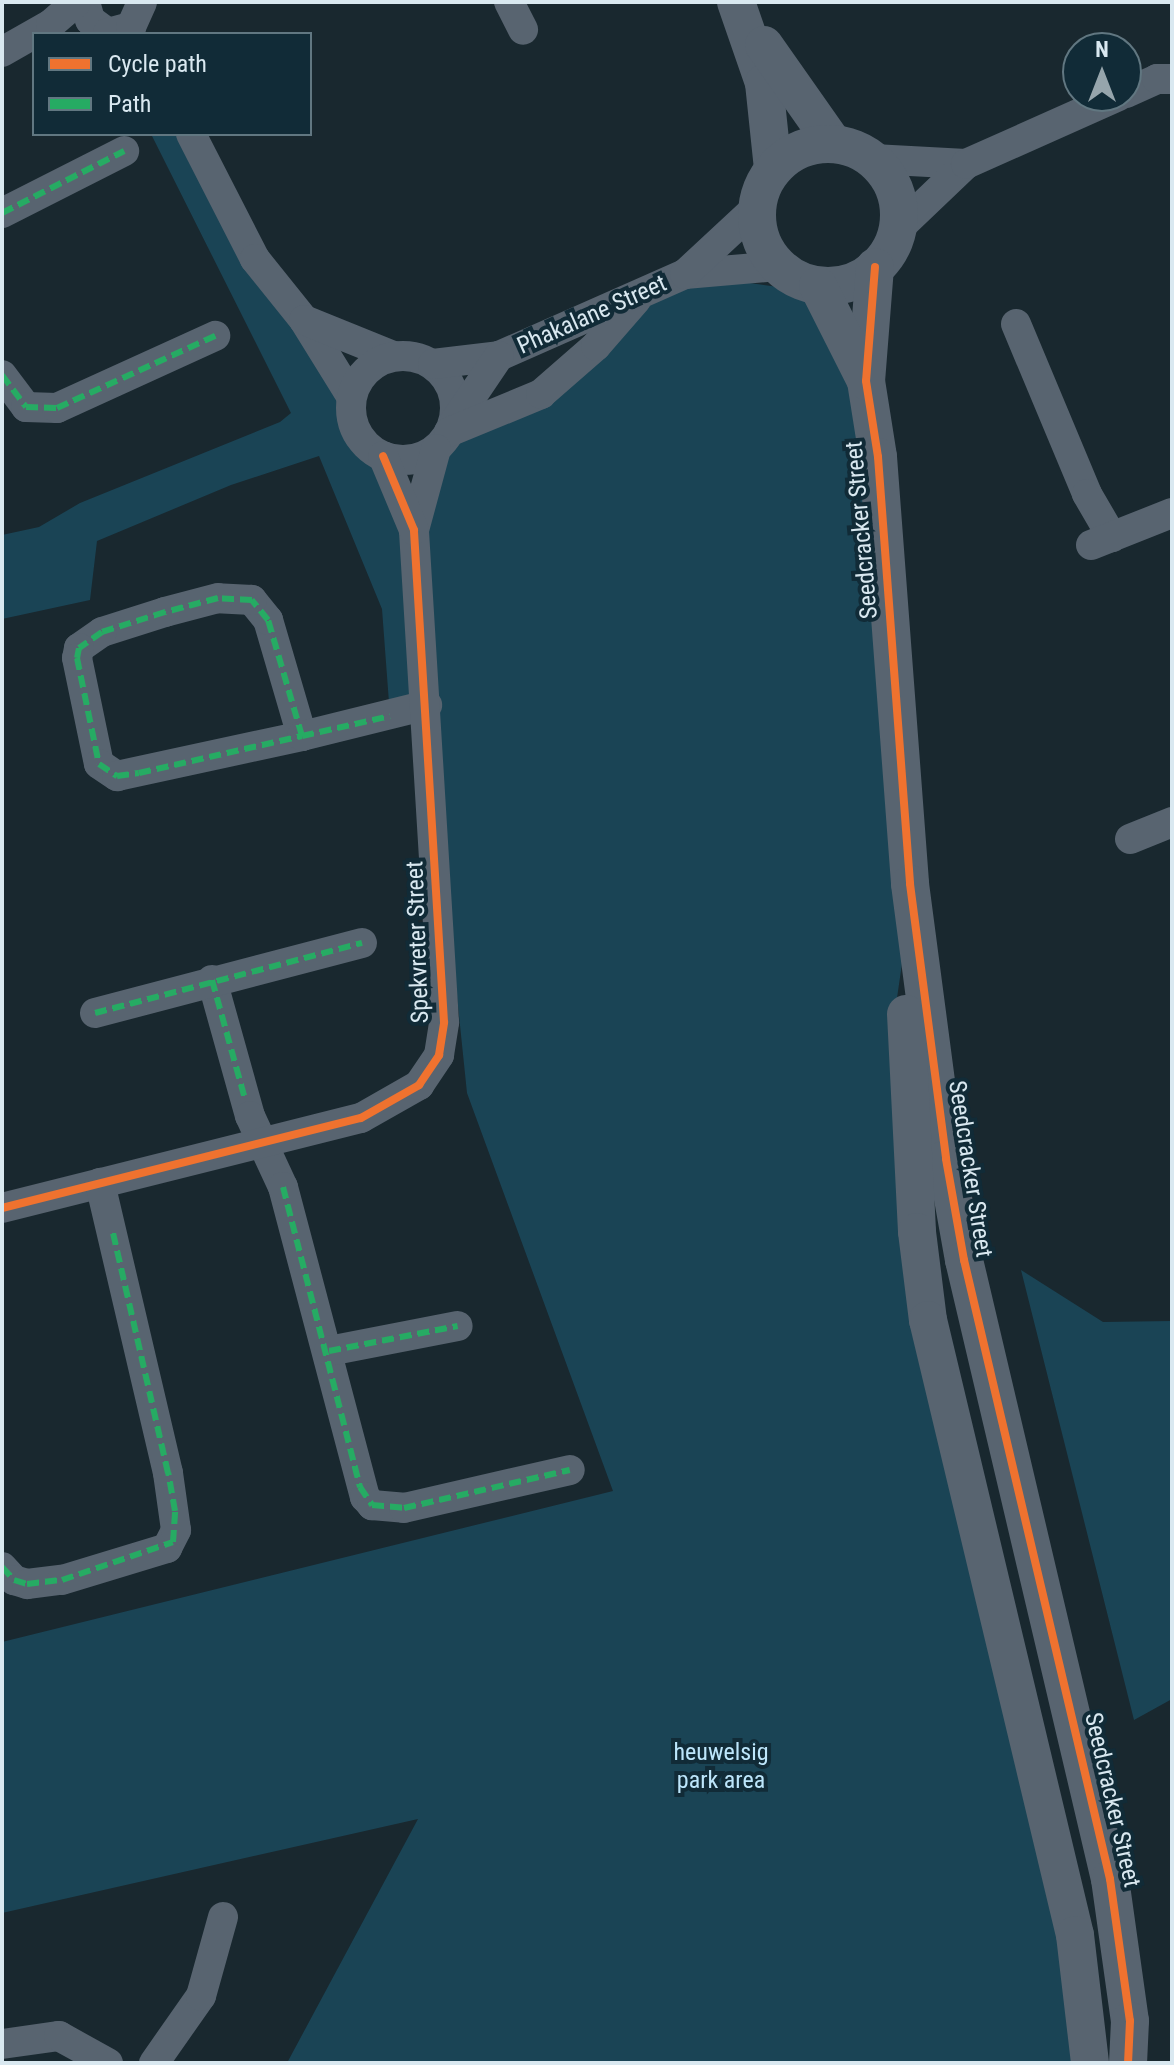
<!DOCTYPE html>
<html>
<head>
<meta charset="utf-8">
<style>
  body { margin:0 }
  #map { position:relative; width:1174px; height:2065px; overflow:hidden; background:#19282f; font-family:"Roboto Condensed",sans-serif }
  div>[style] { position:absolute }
  .green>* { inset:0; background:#1a4455 }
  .minor>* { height:30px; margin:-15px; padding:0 15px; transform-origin:15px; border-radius:15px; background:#586470 }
  .minor>.ring { margin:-15px; padding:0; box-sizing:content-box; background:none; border:30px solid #586470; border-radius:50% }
  .tertiary>* { height:38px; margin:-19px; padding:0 19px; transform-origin:19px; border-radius:19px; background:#586470 }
  .tertiary>.ring { margin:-19px; padding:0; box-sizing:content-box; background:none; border:38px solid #586470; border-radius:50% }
  .quiet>* { height:6px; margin-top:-3px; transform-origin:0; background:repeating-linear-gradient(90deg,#26ab63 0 12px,transparent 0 18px) }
  .cycleway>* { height:8px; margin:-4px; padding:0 4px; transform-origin:4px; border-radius:4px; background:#ef722f }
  span { translate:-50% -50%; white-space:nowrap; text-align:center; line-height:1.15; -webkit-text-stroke:8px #112b37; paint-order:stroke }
  .street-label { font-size:24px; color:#d9e8f0 }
  .park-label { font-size:24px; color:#bde6fb }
  .frame { position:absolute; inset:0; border:4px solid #d9e8f0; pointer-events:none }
  .legend { position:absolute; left:32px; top:32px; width:280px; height:104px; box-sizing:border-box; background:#112b37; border:2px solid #617781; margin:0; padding:10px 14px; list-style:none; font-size:24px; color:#d9e8f0 }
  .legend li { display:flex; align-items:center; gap:16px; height:40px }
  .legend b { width:40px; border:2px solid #617781 }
  .north { position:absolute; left:1062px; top:32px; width:80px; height:80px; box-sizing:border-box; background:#112b37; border:2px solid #617781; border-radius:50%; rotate:0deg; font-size:22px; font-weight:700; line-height:32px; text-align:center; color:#d9e8f0 }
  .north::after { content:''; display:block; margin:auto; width:28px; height:36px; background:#96a5ac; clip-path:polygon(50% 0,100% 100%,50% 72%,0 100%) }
</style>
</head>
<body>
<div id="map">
  <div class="green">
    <div style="clip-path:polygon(151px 134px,191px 134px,351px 396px,356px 431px,383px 456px,414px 530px,436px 449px,533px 399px,685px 274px,821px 293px,856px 361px,912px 894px,896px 1005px,901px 1220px,1086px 2063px,287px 2063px,418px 1819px,2px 1913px,2px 1642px,613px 1491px,467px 1093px,427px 705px,390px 716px,382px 609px,319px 456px,231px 485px,97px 541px,90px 600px,2px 619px,2px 535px,39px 527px,80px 503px,280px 422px,291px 413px)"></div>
    <div style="clip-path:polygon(1021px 1270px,1103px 1322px,1172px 1321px,1172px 1699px,1134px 1720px)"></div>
  </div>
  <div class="minor">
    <div style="left:85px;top:2px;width:19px;rotate:74deg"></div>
    <div style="left:90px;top:20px;width:22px;rotate:36deg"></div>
    <div style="left:108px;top:33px;width:24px;rotate:-15deg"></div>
    <div style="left:131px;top:27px;width:27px;rotate:-66deg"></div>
    <div style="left:509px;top:2px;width:31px;rotate:63deg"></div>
    <div style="left:2px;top:52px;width:56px;rotate:-29.7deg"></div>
    <div style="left:51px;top:24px;width:33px;rotate:-41deg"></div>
    <div style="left:1126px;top:93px;width:34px;rotate:-24deg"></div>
    <div style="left:1157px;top:79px;width:15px"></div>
    <div style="left:191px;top:134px;width:140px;rotate:62.9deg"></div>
    <div style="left:255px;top:259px;width:78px;rotate:51.2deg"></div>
    <div style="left:304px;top:320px;width:89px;rotate:58.3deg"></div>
    <div style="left:873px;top:159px;width:93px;rotate:3.1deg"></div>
    <div style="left:2px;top:213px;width:137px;rotate:-26.9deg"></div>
    <div style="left:897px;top:230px;width:95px;rotate:-43.7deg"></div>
    <div style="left:966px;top:164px;width:167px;rotate:-24deg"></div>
    <div style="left:685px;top:274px;width:93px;rotate:-4.9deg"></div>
    <div style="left:304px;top:320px;width:96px;rotate:22deg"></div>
    <div style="left:1016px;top:324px;width:184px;rotate:67.3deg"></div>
    <div style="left:1087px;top:494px;width:50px;rotate:59.8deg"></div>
    <div class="ring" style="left:351px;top:356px;width:74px;height:74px"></div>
    <div style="left:433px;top:364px;width:66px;rotate:-6.9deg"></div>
    <div style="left:499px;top:356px;width:203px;rotate:-23.8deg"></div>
    <div style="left:685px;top:274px;width:97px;rotate:-42.9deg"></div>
    <div style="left:2px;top:375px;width:40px;rotate:53deg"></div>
    <div style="left:26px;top:407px;width:31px;rotate:2deg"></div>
    <div style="left:57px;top:408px;width:174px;rotate:-24.5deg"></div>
    <div style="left:453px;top:424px;width:82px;rotate:-55.9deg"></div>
    <div style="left:449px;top:432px;width:100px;rotate:-22.4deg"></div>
    <div style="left:541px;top:394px;width:73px;rotate:-41.1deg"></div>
    <div style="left:596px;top:346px;width:61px;rotate:-49deg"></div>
    <div style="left:414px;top:530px;width:84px;rotate:-74.8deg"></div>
    <div style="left:1091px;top:545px;width:87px;rotate:-21.6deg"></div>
    <div style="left:302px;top:736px;width:121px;rotate:-106.3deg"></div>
    <div style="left:268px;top:620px;width:26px;rotate:-129deg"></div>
    <div style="left:252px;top:600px;width:34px;rotate:-177deg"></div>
    <div style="left:218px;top:598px;width:55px;rotate:165.2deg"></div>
    <div style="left:165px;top:612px;width:66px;rotate:162.4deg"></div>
    <div style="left:102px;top:632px;width:28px;rotate:145deg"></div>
    <div style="left:79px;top:648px;width:10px;rotate:101deg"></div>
    <div style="left:77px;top:658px;width:108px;rotate:78.3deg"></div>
    <div style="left:99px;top:764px;width:22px;rotate:34deg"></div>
    <div style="left:117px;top:776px;width:189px;rotate:-12.2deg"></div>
    <div style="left:302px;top:736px;width:129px;rotate:-13.9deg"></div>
    <div style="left:1130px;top:839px;width:45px;rotate:-22deg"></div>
    <div style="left:212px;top:980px;width:141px;rotate:74.4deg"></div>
    <div style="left:250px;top:1116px;width:78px;rotate:65.1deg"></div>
    <div style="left:283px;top:1187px;width:321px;rotate:75.2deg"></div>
    <div style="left:365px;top:1497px;width:11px;rotate:49deg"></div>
    <div style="left:372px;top:1505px;width:32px;rotate:5deg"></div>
    <div style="left:404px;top:1508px;width:170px;rotate:-12.9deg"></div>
    <div style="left:95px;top:1013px;width:276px;rotate:-14.7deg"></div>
    <div style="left:2px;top:1208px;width:370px;rotate:-14.1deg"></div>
    <div style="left:361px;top:1118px;width:67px;rotate:-29.6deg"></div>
    <div style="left:419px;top:1085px;width:36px;rotate:-56deg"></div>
    <div style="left:439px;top:1055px;width:33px;rotate:-81deg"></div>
    <div style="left:444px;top:1022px;width:493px;rotate:-93.5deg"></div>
    <div style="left:414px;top:530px;width:80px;rotate:-112.7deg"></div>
    <div style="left:329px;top:1351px;width:131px;rotate:-11deg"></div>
    <div style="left:2px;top:1567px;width:18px;rotate:47deg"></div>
    <div style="left:14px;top:1580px;width:14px;rotate:17deg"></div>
    <div style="left:27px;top:1584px;width:35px;rotate:-7deg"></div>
    <div style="left:62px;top:1580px;width:110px;rotate:-16.9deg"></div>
    <div style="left:167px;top:1548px;width:20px;rotate:-63deg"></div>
    <div style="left:176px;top:1530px;width:58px;rotate:-98deg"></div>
    <div style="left:168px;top:1473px;width:298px;rotate:-103.2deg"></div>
    <div style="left:2px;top:2044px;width:58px;rotate:-8deg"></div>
    <div style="left:59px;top:2036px;width:56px;rotate:28.9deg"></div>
    <div style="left:154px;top:2063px;width:82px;rotate:-55deg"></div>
    <div style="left:201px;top:1996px;width:82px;rotate:-74.4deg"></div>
  </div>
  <div class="tertiary">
    <div style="left:736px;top:2px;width:86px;rotate:70.9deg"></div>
    <div style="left:764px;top:83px;width:85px;rotate:84deg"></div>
    <div style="left:764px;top:45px;width:120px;rotate:54.9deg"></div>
    <div class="ring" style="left:757px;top:144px;width:104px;height:104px"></div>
    <div style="left:875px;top:267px;width:114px;rotate:94.5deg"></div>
    <div style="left:866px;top:381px;width:77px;rotate:81deg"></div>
    <div style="left:878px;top:457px;width:428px;rotate:85.7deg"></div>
    <div style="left:910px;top:884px;width:277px;rotate:82.5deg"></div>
    <div style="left:946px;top:1159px;width:103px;rotate:79.9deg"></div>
    <div style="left:964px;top:1260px;width:636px;rotate:76.73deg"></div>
    <div style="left:1110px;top:1879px;width:143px;rotate:82deg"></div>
    <div style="left:1130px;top:2021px;width:42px;rotate:92.7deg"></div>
    <div style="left:818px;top:286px;width:106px;rotate:63.2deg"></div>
    <div style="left:906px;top:1014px;width:218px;rotate:87.1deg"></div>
    <div style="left:917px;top:1232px;width:89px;rotate:82.9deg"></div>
    <div style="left:928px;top:1320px;width:632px;rotate:76.56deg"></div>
    <div style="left:1075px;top:1935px;width:129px;rotate:83.3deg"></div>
  </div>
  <div class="quiet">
    <div style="left:2px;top:213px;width:137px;rotate:-26.9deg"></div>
    <div style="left:2px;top:375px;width:40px;rotate:53deg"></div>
    <div style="left:26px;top:407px;width:31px;rotate:2deg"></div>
    <div style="left:57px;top:408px;width:174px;rotate:-24.5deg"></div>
    <div style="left:302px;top:736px;width:121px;rotate:-106.3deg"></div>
    <div style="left:268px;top:620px;width:26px;rotate:-129deg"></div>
    <div style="left:252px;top:600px;width:34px;rotate:-177deg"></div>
    <div style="left:218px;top:598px;width:55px;rotate:165.2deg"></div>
    <div style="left:165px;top:612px;width:66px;rotate:162.4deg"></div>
    <div style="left:102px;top:632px;width:28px;rotate:145deg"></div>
    <div style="left:79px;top:648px;width:10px;rotate:101deg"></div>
    <div style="left:77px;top:658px;width:108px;rotate:78.3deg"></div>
    <div style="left:99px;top:764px;width:22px;rotate:34deg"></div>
    <div style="left:117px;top:776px;width:22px;rotate:-8deg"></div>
    <div style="left:139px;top:773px;width:167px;rotate:-12.8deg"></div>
    <div style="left:302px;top:736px;width:90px;rotate:-12.8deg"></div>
    <div style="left:212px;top:980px;width:123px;rotate:74.5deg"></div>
    <div style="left:95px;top:1013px;width:276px;rotate:-14.7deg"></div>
    <div style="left:283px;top:1187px;width:310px;rotate:75.6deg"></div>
    <div style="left:360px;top:1487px;width:22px;rotate:56deg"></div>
    <div style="left:372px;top:1505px;width:32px;rotate:5deg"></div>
    <div style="left:404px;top:1508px;width:170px;rotate:-12.9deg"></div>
    <div style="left:329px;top:1351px;width:131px;rotate:-11deg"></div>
    <div style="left:2px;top:1567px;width:18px;rotate:47deg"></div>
    <div style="left:14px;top:1580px;width:14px;rotate:17deg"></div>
    <div style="left:27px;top:1584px;width:35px;rotate:-7deg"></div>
    <div style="left:62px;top:1580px;width:117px;rotate:-18.9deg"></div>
    <div style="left:173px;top:1542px;width:31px;rotate:-86deg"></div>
    <div style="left:175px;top:1511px;width:39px;rotate:-100deg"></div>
    <div style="left:168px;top:1473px;width:250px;rotate:-102.9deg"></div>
  </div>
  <div class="cycleway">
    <div style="left:875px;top:267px;width:114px;rotate:94.5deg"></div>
    <div style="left:866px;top:381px;width:77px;rotate:81deg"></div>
    <div style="left:878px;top:457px;width:428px;rotate:85.7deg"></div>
    <div style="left:910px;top:884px;width:277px;rotate:82.5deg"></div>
    <div style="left:946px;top:1159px;width:103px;rotate:79.9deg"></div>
    <div style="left:964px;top:1260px;width:636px;rotate:76.73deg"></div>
    <div style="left:1110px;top:1879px;width:143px;rotate:82deg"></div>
    <div style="left:1130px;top:2021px;width:42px;rotate:92.7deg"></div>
    <div style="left:2px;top:1208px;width:370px;rotate:-14.1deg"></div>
    <div style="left:361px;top:1118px;width:67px;rotate:-29.6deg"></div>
    <div style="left:419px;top:1085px;width:36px;rotate:-56deg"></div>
    <div style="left:439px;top:1055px;width:33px;rotate:-81deg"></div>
    <div style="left:444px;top:1022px;width:493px;rotate:-93.5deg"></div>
    <div style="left:414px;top:530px;width:80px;rotate:-112.7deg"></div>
  </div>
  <div class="street-label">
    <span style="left:592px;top:315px;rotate:-24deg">Phakalane Street</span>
    <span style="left:862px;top:530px;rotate:-95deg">Seedcracker Street</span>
    <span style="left:418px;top:942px;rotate:-92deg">Spekvreter Street</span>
    <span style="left:970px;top:1169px;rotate:81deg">Seedcracker Street</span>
    <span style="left:1112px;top:1800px;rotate:77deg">Seedcracker Street</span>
  </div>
  <div class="park-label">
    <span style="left:721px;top:1767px">heuwelsig<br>park area</span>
  </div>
  <div class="frame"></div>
  <ul class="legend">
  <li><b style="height:10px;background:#ef722f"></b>Cycle path</li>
  <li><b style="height:10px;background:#26ab63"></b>Path</li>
  </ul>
  <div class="north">N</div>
</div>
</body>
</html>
